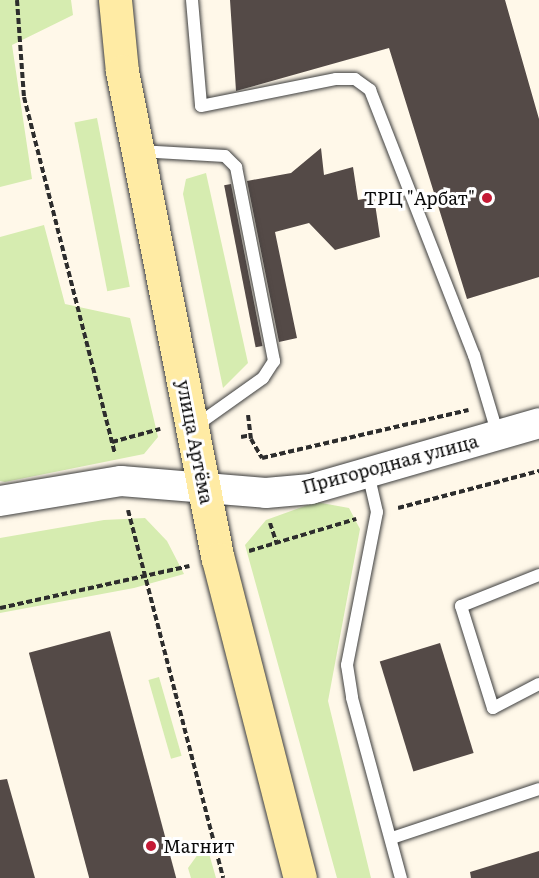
<!DOCTYPE html>
<html>
<head>
<meta charset="utf-8">
<style>
  body { margin:0 }
  #map { position:relative; width:539px; height:878px; overflow:hidden; background:#fff8e9; font-family:Literata,serif }
  div>[style] { position:absolute }
  .green>* { inset:0; background:#d6ecb0; transform-origin:0 0 }
  .building>* { inset:0; background:#544a47; transform-origin:0 0 }
  .path>* { height:4px; margin-top:-2px; transform-origin:0; background:repeating-linear-gradient(90deg,#2d2d2d 0 6px,transparent 0 9px) }
  .roads { filter:drop-shadow(0 0 2px #3e3e3e) drop-shadow(0 0 2px #3e3e3e) }
  .service>* { height:12px; margin:-6px; padding:0 6px; transform-origin:6px; border-radius:6px; background:#fff }
  .tertiary>* { height:30px; margin:-15px; padding:0 15px; transform-origin:15px; border-radius:15px; background:#fff }
  .secondary>* { height:33px; margin:-16.5px; padding:0 16.5px; transform-origin:16.5px; border-radius:16.5px; background:#ffeba4 }
  .dots>* { width:16px; height:16px; translate:-50% -50%; box-sizing:border-box; border:3px solid #fff; border-radius:50% }
  span { translate:-50% -50%; white-space:nowrap; text-align:center; line-height:1.15; -webkit-text-stroke:6px #fff; paint-order:stroke }
  .poi-label { font-size:18px; color:#0b0b0b }
  .right { translate:-100% -50%; text-align:right }
  .left { translate:0 -50%; text-align:left }
  .street-label { font-size:18px; color:#0b0b0b }
</style>
</head>
<body>
<div id="map">
  <div class="green">
    <div style="clip-path:polygon(0 0,71px 0,73px 15px,12px 45px,32px 179px,0 187px)"></div>
    <div style="left:97px;top:118px;width:172px;height:23px;rotate:79deg"></div>
    <div style="clip-path:polygon(206px 173px,248px 363px,223px 388px,183px 194px,186px 179px)"></div>
    <div style="clip-path:polygon(44px 225px,65px 304px,130px 318px,158px 437px,144px 454px,5px 482px,0 481px,0 237px)"></div>
    <div style="clip-path:polygon(316px 502px,349px 508px,360px 529px,328px 701px,371px 878px,337px 878px,245px 545px,266px 520px)"></div>
    <div style="clip-path:polygon(145px 518px,167px 541px,184px 574px,134px 588px,0 613px,0 538px,104px 520px)"></div>
    <div style="left:159px;top:677px;width:82px;height:11px;rotate:74deg"></div>
    <div style="clip-path:polygon(206px 843px,216px 878px,191px 878px,188px 868px)"></div>
  </div>
  <div class="building">
    <div style="clip-path:polygon(230px 0,505px 0,539px 119px,539px 277px,467px 299px,389px 48px,236px 91px)"></div>
    <div style="clip-path:polygon(321px 148px,324px 175px,353px 167px,358px 200px,374px 197px,380px 237px,335px 250px,309px 223px,275px 232px,297px 338px,279px 342px,247px 181px,291px 173px)"></div>
    <div style="left:231px;top:184px;width:165px;height:7px;rotate:79deg"></div>
    <div style="left:110px;top:631px;width:256px;height:84px;rotate:75deg"></div>
    <div style="left:440px;top:643px;width:115px;height:63px;rotate:73deg"></div>
    <div style="clip-path:polygon(7px 779px,35px 878px,0 878px,0 780px)"></div>
    <div style="clip-path:polygon(539px 851px,539px 878px,471px 878px,470px 872px)"></div>
  </div>
  <div class="path">
    <div style="left:17px;top:0;width:97px;rotate:85.9deg"></div>
    <div style="left:24px;top:97px;width:367px;rotate:75.7deg"></div>
    <div style="left:248px;top:415px;width:24px;rotate:83deg"></div>
    <div style="left:251px;top:439px;width:22px;rotate:60deg"></div>
    <div style="left:262px;top:458px;width:212px;rotate:-13.1deg"></div>
    <div style="left:241px;top:437px;width:10px;rotate:-11deg"></div>
    <div style="left:112px;top:442px;width:50px;rotate:-15.2deg"></div>
    <div style="left:398px;top:508px;width:146px;rotate:-14.7deg"></div>
    <div style="left:128px;top:510px;width:380px;rotate:75.5deg"></div>
    <div style="left:270px;top:523px;width:22px;rotate:72deg"></div>
    <div style="left:249px;top:551px;width:112px;rotate:-16.7deg"></div>
    <div style="left:0;top:608px;width:194px;rotate:-12.5deg"></div>
  </div>
  <div class="roads">
    <div class="service">
      <div style="left:192px;top:0;width:106px;rotate:85.1deg"></div>
      <div style="left:201px;top:106px;width:138px;rotate:-11.3deg"></div>
      <div style="left:336px;top:79px;width:19px"></div>
      <div style="left:355px;top:79px;width:19px;rotate:36deg"></div>
      <div style="left:370px;top:90px;width:285px;rotate:68.6deg"></div>
      <div style="left:474px;top:355px;width:84px;rotate:73.3deg"></div>
      <div style="left:139px;top:151px;width:86px;rotate:3.3deg"></div>
      <div style="left:225px;top:156px;width:16px;rotate:45deg"></div>
      <div style="left:236px;top:167px;width:198px;rotate:78.9deg"></div>
      <div style="left:274px;top:361px;width:20px;rotate:123deg"></div>
      <div style="left:263px;top:378px;width:85px;rotate:144.6deg"></div>
      <div style="left:368px;top:473px;width:40px;rotate:77deg"></div>
      <div style="left:377px;top:512px;width:156px;rotate:101.1deg"></div>
      <div style="left:347px;top:665px;width:33px;rotate:81deg"></div>
      <div style="left:352px;top:698px;width:187px;rotate:74.8deg"></div>
      <div style="left:539px;top:575px;width:84px;rotate:158.3deg"></div>
      <div style="left:461px;top:606px;width:107px;rotate:72.6deg"></div>
      <div style="left:493px;top:708px;width:52px;rotate:-27.6deg"></div>
      <div style="left:392px;top:838px;width:155px;rotate:-18.4deg"></div>
    </div>
    <div class="tertiary">
      <div style="left:0;top:501px;width:123px;rotate:-9.4deg"></div>
      <div style="left:121px;top:481px;width:145px;rotate:4.7deg"></div>
      <div style="left:266px;top:493px;width:45px;rotate:-5.1deg"></div>
      <div style="left:311px;top:489px;width:237px;rotate:-16.1deg"></div>
    </div>
    <div class="secondary">
      <div style="left:115px;top:0;width:71px;rotate:84.4deg"></div>
      <div style="left:122px;top:71px;width:497px;rotate:78.9deg"></div>
      <div style="left:218px;top:559px;width:329px;rotate:75.6deg"></div>
    </div>
  </div>
  <div class="dots">
    <div style="left:487px;top:198px;background:#c41a35"></div>
    <div style="left:151px;top:846px;background:#c41a35"></div>
  </div>
  <div class="poi-label">
    <span class="right" style="left:475px;top:198px">ТРЦ "Арбат"</span>
    <span class="left" style="left:163px;top:846px">Магнит</span>
  </div>
  <div class="street-label">
    <span style="left:195px;top:442px;rotate:79deg">улица Артёма</span>
    <span style="left:390px;top:464px;rotate:-15deg">Пригородная улица</span>
  </div>
</div>
</body>
</html>
